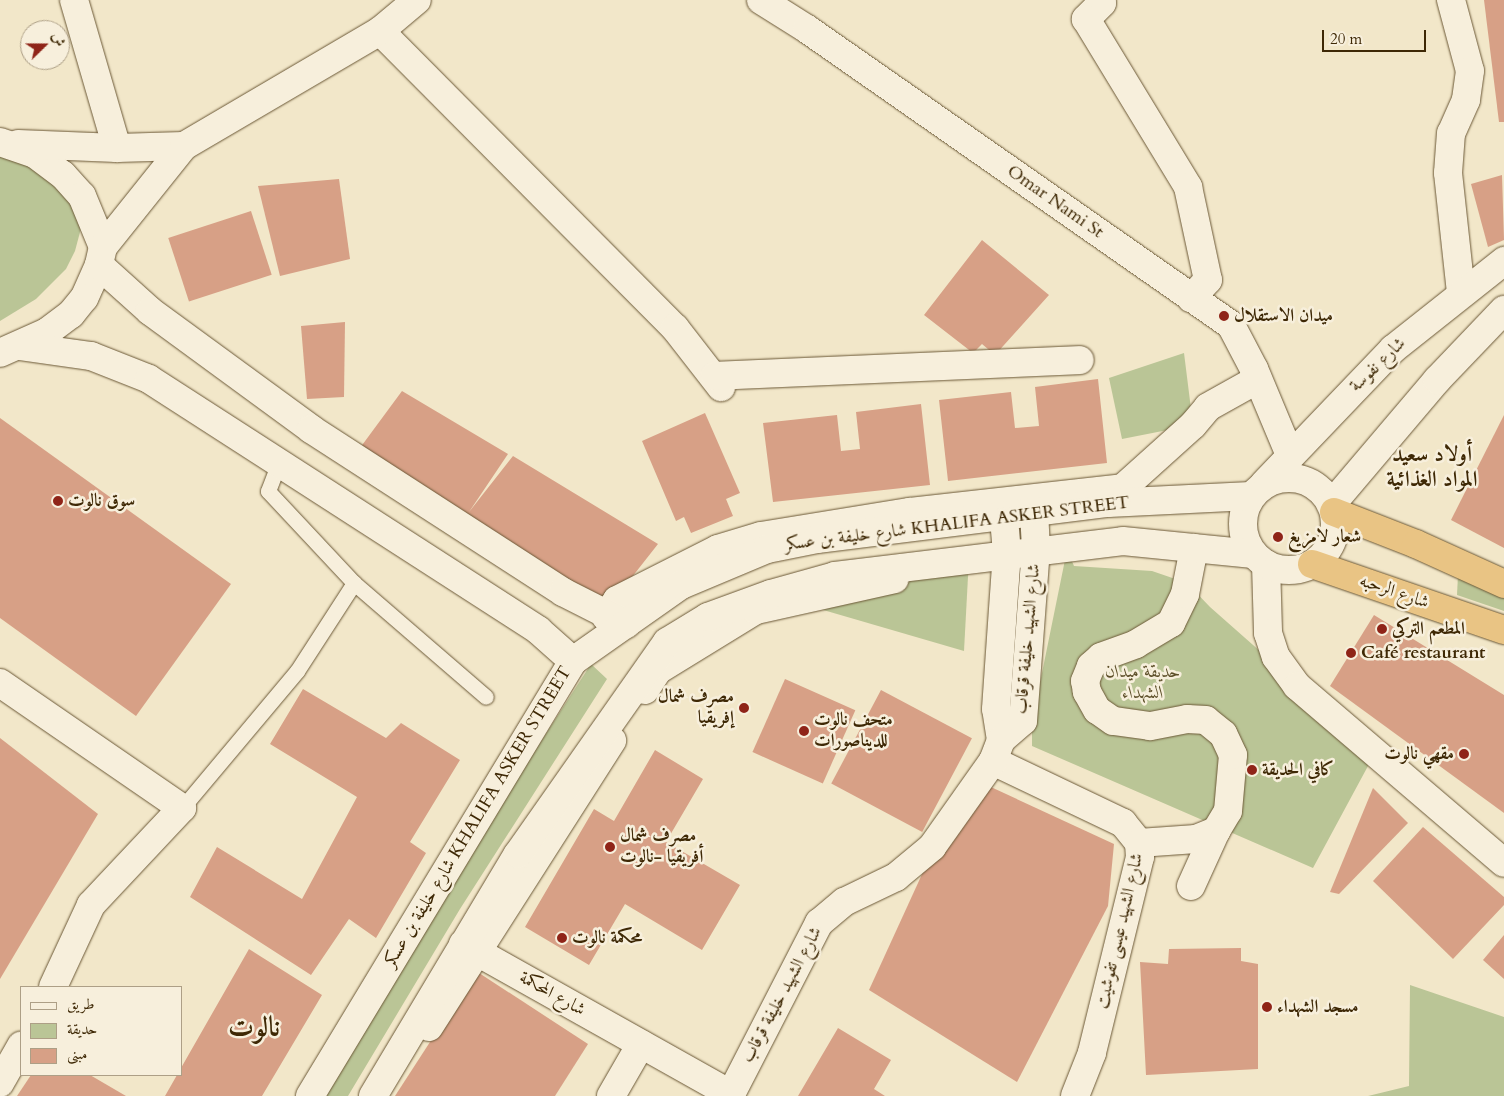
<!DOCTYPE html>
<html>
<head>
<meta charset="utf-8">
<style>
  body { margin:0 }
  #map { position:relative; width:1504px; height:1096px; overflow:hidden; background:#f2e7c9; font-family:Cardo,Amiri,serif }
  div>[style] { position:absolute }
  .green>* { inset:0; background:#bac596 }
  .building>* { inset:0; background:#d7a086; transform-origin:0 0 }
  .roads { filter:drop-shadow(0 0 1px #6b5836) drop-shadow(0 0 1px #6b5836) }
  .lane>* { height:15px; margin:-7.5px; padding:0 7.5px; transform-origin:7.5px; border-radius:7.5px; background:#f7efdc }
  .street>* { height:28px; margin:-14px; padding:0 14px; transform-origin:14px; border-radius:14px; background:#f7efdc }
  .secondary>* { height:28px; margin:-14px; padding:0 14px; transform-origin:14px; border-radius:14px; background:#f7efdc }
  .secondary>.ring { margin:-14px; padding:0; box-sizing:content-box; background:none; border:28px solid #f7efdc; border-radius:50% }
  .highway>* { height:28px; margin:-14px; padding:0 14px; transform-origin:14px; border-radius:14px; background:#e9c484 }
  .dots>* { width:14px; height:14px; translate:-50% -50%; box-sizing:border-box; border:2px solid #f7efdc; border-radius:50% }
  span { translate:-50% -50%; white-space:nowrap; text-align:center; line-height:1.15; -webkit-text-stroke:5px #f7efdc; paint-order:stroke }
  .street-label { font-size:18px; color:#3e2805 }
  .poi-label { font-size:18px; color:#3e2805; font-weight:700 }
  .left { translate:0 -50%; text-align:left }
  .right { translate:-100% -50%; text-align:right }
  .park-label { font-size:18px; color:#5d4f29; font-style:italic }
  .district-label { font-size:22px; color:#3e2805; font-weight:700 }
  .town-label { font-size:28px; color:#3e2805; font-weight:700 }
  .legend { position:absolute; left:20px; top:986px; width:162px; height:90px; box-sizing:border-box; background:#f7efdc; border:1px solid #ad9f86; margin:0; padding:6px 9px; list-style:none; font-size:15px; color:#3e2805 }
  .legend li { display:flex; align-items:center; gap:10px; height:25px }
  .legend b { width:25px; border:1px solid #ad9f86 }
  .north { position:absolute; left:20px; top:20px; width:50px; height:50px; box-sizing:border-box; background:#f7efdc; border:1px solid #ad9f86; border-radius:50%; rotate:68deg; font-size:14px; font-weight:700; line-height:20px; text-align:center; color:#3e2805 }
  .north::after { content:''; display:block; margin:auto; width:18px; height:22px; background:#8f2418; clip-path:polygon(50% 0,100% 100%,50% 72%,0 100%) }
  .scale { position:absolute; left:1322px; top:30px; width:104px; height:22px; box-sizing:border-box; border:2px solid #3e2805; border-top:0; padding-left:6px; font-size:15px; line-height:18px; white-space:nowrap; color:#3e2805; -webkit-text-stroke:4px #f7efdc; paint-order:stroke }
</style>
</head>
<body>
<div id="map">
  <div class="green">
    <div style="clip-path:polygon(0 143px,23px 150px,84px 217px,75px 251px,66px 269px,36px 299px,0 321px)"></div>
    <div style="clip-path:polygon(1184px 353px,1193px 425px,1122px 439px,1109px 378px)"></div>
    <div style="clip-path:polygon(1067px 550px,1074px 566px,1152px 571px,1187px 583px,1210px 607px,1375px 753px,1313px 868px,1032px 746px,1032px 722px)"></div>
    <div style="clip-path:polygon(969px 558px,964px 651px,813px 607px)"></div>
    <div style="clip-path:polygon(1458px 575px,1504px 597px,1504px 611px,1457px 595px)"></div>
    <div style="clip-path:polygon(591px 664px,607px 679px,460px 909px,348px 1096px,324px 1096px,446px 888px)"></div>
    <div style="clip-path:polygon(1410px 985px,1504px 1017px,1504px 1096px,1368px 1096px,1409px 1086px)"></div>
  </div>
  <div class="building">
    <div style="clip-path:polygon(1484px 0,1504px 0,1504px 122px,1499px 122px)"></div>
    <div style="clip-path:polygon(1502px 175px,1504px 240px,1488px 247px,1471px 184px)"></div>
    <div style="clip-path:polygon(339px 179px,350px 259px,280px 276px,258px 186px)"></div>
    <div style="left:251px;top:211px;width:67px;height:87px;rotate:72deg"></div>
    <div style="clip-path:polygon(982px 240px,1049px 295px,995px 355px,982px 344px,973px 353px,924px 315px)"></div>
    <div style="clip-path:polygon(345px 322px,344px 397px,307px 399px,301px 326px)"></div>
    <div style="clip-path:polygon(1098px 379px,1107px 463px,948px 481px,939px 400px,1011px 392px,1015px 428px,1039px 426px,1035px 387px)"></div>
    <div style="clip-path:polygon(402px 391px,508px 454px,469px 512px,513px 456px,658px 544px,610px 605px,357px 452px)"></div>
    <div style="clip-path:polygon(921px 404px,930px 485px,773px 502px,763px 423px,837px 415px,841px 451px,860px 449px,856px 412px)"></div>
    <div style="clip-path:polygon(705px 413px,740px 493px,726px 499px,733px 516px,691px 533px,684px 517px,676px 521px,642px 441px)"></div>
    <div style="clip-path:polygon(1504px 415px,1504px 548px,1451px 520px)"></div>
    <div style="clip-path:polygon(0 418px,231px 584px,136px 716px,0 618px)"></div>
    <div style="clip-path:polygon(1374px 615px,1504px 695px,1504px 813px,1330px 686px)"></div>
    <div style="left:785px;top:679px;width:77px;height:80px;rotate:24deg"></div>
    <div style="clip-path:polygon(303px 689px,386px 738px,401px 723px,460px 760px,410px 842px,426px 853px,376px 938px,349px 919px,311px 975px,190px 897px,217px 847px,302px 899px,357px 797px,270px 744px)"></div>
    <div style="left:881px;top:690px;width:103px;height:106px;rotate:28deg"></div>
    <div style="clip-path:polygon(0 738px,98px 814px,0 979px)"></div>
    <div style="clip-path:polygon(655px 750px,703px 779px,666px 842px,740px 885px,702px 950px,625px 904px,589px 965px,525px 927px,594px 809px,614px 821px)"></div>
    <div style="clip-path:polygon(967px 776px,1114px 844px,1108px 906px,1017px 1082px,869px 990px)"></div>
    <div style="clip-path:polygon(1373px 788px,1408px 823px,1339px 894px,1330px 892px)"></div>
    <div style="clip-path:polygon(1423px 827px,1504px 897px,1504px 905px,1453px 959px,1373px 881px)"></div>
    <div style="clip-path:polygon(1504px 935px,1504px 979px,1483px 960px)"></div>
    <div style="clip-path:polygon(1241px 948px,1241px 961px,1258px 964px,1258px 1069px,1146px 1075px,1140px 962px,1168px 964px,1169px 949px)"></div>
    <div style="clip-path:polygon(249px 949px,322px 995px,262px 1096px,165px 1096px,177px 1075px,181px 1075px,181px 1068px)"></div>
    <div style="clip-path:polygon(476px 971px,588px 1044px,555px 1096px,395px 1096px)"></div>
    <div style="clip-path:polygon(838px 1028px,891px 1060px,874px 1089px,885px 1096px,798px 1096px)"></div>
    <div style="clip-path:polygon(31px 1075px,90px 1075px,126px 1096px,17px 1096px)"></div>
  </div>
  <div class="roads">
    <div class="lane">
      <div style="left:354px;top:583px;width:174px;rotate:40.8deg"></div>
      <div style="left:182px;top:808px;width:179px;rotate:-50deg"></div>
      <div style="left:297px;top:671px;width:105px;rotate:-57.1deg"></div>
      <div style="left:354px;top:583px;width:126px;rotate:-133.1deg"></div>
      <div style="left:268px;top:491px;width:31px;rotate:-69deg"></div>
    </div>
    <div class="street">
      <div style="left:74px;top:0;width:154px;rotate:73.8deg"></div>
      <div style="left:761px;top:0;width:54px;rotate:32.2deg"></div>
      <div style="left:807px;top:29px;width:517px;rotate:34.92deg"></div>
      <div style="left:1231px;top:325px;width:50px;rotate:62.4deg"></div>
      <div style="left:1254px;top:369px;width:93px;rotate:67.3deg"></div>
      <div style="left:1101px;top:0;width:3px;rotate:72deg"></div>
      <div style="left:1102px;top:3px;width:23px;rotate:135deg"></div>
      <div style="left:1086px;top:19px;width:197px;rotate:58.7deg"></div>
      <div style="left:1188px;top:187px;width:95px;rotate:77.9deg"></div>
      <div style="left:1208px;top:280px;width:25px;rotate:133deg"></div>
      <div style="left:1451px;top:0;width:73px;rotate:75deg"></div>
      <div style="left:1470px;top:71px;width:29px;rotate:98deg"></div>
      <div style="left:1466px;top:100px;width:36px;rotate:114deg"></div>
      <div style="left:1451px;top:133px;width:40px;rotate:94.3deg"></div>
      <div style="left:1448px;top:173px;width:121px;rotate:83.8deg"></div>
      <div style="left:380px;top:31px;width:419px;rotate:45.2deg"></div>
      <div style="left:675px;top:328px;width:75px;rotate:52.1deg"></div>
      <div style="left:715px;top:376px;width:365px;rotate:-2.5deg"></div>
      <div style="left:1266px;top:564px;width:69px;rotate:88.3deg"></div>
      <div style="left:1268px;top:633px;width:25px;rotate:72deg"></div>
      <div style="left:1276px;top:657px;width:36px;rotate:54deg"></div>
      <div style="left:1297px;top:686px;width:272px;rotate:40.5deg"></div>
      <div style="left:606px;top:617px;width:20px;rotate:-57deg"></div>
      <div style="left:617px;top:600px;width:113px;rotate:-26.8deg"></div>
      <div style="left:718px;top:549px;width:45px;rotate:-16.8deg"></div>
      <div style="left:761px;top:536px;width:151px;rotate:-9.2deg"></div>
      <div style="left:910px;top:512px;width:214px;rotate:-6.4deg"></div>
      <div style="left:1123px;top:488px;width:94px;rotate:-42deg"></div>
      <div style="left:1193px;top:425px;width:23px;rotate:-50deg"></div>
      <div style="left:1208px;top:407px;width:57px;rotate:-29.2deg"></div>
      <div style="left:0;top:683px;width:221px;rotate:34.5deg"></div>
      <div style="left:182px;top:808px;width:133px;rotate:133.2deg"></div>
      <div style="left:91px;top:905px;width:90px;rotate:114.9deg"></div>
      <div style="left:645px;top:690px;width:24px;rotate:-57deg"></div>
      <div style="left:658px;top:670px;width:115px;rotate:-31.5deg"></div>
      <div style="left:756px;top:610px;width:142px;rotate:-12.6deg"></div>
      <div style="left:1001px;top:740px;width:31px;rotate:-99deg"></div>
      <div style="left:996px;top:709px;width:156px;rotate:-86deg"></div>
      <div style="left:1007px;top:553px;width:38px;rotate:-95deg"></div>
      <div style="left:993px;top:761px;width:144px;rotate:25.5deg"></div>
      <div style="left:1123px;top:823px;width:26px;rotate:51deg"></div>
      <div style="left:1139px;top:843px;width:14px;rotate:86deg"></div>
      <div style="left:1140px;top:857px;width:202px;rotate:103.8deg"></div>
      <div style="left:1092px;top:1053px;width:46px;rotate:111.6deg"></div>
      <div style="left:1139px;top:843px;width:57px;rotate:-4deg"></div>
      <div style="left:1196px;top:839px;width:22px;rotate:-22deg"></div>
      <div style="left:1216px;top:831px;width:23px;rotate:-59deg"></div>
      <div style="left:1228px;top:811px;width:56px;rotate:-84.9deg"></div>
      <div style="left:1233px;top:755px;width:23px;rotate:-115deg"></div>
      <div style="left:1223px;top:734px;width:22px;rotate:-141deg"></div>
      <div style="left:1206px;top:720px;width:19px;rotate:-177deg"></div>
      <div style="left:1187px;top:719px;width:38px;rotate:169deg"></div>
      <div style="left:1150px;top:726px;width:37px;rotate:-172deg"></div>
      <div style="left:1113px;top:721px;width:19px;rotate:-145deg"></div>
      <div style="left:1097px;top:710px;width:21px;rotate:-119deg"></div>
      <div style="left:1087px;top:692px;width:11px;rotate:-100deg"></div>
      <div style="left:1085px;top:681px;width:16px;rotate:-68deg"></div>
      <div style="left:1091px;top:666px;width:13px;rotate:-42deg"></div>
      <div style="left:1101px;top:657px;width:37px;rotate:-20deg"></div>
      <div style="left:1136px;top:644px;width:41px;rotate:-31deg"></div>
      <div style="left:1171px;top:623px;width:32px;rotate:-64deg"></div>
      <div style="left:1185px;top:594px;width:47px;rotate:-78.9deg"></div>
      <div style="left:1191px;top:886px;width:60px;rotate:-65.6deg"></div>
      <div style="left:463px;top:944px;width:306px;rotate:29.3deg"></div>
      <div style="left:429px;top:1027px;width:340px;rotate:-57.4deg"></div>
      <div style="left:0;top:1083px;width:43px;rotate:-60.4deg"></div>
      <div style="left:611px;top:1096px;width:60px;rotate:-60deg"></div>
      <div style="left:730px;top:1096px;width:195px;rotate:-62.8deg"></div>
      <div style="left:819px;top:923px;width:33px;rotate:-40deg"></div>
      <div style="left:844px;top:902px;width:58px;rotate:-25.7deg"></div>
      <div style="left:896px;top:877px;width:47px;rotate:-39.8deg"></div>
      <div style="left:932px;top:847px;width:105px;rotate:-54.7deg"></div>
      <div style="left:993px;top:761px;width:22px;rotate:-69deg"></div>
      <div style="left:1001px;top:740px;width:29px;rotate:-41deg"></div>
      <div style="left:1023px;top:721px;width:172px;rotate:-85.7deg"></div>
      <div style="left:1036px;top:549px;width:36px;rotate:-93deg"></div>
    </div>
    <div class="secondary">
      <div style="left:0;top:142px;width:37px;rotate:19deg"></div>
      <div style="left:35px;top:154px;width:35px;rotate:37deg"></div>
      <div style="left:63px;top:175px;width:28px;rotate:48deg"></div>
      <div style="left:82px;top:196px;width:55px;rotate:67.6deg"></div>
      <div style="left:103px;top:247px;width:18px;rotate:103deg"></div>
      <div style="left:99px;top:265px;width:36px;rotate:114deg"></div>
      <div style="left:84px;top:298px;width:21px;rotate:129deg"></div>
      <div style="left:71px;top:314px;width:30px;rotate:143deg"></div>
      <div style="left:47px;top:332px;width:51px;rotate:155.9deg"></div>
      <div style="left:18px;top:144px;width:99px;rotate:2.3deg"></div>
      <div style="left:117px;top:148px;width:67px;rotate:-1.7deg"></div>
      <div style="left:103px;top:247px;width:129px;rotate:-51.3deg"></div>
      <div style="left:184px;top:146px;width:227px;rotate:-30.4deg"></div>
      <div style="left:380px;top:31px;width:48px;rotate:-40deg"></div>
      <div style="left:99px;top:265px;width:69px;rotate:42deg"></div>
      <div style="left:150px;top:311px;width:200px;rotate:36.2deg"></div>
      <div style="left:311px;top:429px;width:300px;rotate:32.9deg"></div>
      <div style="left:563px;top:592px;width:71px;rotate:26.9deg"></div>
      <div style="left:19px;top:346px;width:73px;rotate:7.9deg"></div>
      <div style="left:91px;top:356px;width:62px;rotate:21.6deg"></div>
      <div style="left:149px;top:379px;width:463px;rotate:32.8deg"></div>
      <div style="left:538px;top:630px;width:47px;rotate:41.5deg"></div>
      <div class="ring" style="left:1243px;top:478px;width:64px;height:64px"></div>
      <div style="left:1264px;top:484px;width:187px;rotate:-46.3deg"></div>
      <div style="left:1393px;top:349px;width:142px;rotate:-38.4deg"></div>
      <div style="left:1331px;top:505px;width:164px;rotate:-49.7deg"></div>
      <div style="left:1437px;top:380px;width:97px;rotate:-46.3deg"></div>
      <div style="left:310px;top:1096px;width:508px;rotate:-58.84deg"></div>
      <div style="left:573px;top:661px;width:132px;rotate:-35.1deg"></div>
      <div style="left:681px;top:585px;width:93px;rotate:-22.7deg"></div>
      <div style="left:767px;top:549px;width:51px;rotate:-11.3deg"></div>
      <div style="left:817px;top:539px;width:293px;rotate:-7.1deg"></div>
      <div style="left:1108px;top:503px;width:143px;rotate:-2.8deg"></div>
      <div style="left:373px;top:1096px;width:282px;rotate:-59.1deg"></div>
      <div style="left:518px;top:854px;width:259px;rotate:-54.9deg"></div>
      <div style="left:667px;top:642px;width:48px;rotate:-31.4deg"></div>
      <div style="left:708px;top:617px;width:67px;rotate:-20.1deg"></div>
      <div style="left:771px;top:594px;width:66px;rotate:-15.7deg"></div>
      <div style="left:835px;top:576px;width:290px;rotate:-6.9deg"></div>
      <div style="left:1123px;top:541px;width:131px;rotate:5.7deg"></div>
    </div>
    <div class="highway">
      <div style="left:1334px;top:512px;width:88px;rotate:21.3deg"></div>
      <div style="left:1416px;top:544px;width:97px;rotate:24.4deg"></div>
      <div style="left:1312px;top:564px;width:203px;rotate:19deg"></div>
    </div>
  </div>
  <div class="dots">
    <div style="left:1224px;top:316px;background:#8f2418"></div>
    <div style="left:58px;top:501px;background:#8f2418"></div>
    <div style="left:1278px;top:537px;background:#8f2418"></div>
    <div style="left:1382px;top:629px;background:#8f2418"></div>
    <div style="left:1351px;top:653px;background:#8f2418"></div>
    <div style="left:744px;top:708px;background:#8f2418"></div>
    <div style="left:804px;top:731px;background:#8f2418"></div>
    <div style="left:1464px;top:754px;background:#8f2418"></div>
    <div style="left:1252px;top:770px;background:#8f2418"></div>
    <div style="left:610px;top:847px;background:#8f2418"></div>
    <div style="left:562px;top:938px;background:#8f2418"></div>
    <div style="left:1267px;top:1007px;background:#8f2418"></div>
  </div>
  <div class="street-label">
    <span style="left:1055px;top:202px;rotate:35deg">Omar Nami St</span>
    <span style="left:1378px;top:365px;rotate:-44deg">شارع نفوسة</span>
    <span style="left:957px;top:524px;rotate:-7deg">شارع خليفة بن عسكر KHALIFA ASKER STREET</span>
    <span style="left:1394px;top:592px;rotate:19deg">شارع الرحبه</span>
    <span style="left:1028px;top:639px;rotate:-85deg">شارع الشهيد خليفة قرقاب</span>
    <span style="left:478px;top:817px;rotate:-59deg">شارع خليفة بن عسكر KHALIFA ASKER STREET</span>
    <span style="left:1120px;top:931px;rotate:-77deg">شارع الشهيد عيسى تفوشيت</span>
    <span style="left:552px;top:994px;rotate:29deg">شارع المحكمة</span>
    <span style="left:782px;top:995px;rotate:-62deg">شارع الشهيد خليفة قرقاب</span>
  </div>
  <div class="poi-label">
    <span class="left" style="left:1234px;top:316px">ميدان الاستقلال</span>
    <span class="left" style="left:68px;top:501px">سوق نالوت</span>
    <span class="left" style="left:1288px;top:537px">شعار لامزيغ</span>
    <span class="left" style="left:1392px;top:629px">المطعم التركي</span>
    <span class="left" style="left:1361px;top:653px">Café restaurant</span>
    <span class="right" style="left:734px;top:708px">مصرف شمال<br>إفريقيا</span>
    <span class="left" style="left:814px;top:731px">متحف نالوت<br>للديناصورات</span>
    <span class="right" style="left:1454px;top:754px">مقهي نالوت</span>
    <span class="left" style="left:1262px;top:770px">كافي الحديقة</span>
    <span class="left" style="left:620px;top:847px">مصرف شمال<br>أفريقيا -نالوت</span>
    <span class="left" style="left:572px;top:938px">محكمة نالوت</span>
    <span class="left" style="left:1277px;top:1007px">مسجد الشهداء</span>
  </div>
  <div class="park-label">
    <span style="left:1143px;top:683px">حديقة ميدان<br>الشهداء</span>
  </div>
  <div class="district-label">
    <span style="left:1432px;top:467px">أولاد سعيد<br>المواد الغذائية</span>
  </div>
  <div class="town-label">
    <span style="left:254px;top:1027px">نالوت</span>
  </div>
  <ul class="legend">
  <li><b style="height:6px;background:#f7efdc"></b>طريق</li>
  <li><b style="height:14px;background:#bac596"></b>حديقة</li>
  <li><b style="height:14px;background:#d7a086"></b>مبنى</li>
  </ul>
  <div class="north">ش</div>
  <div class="scale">20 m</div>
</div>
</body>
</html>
